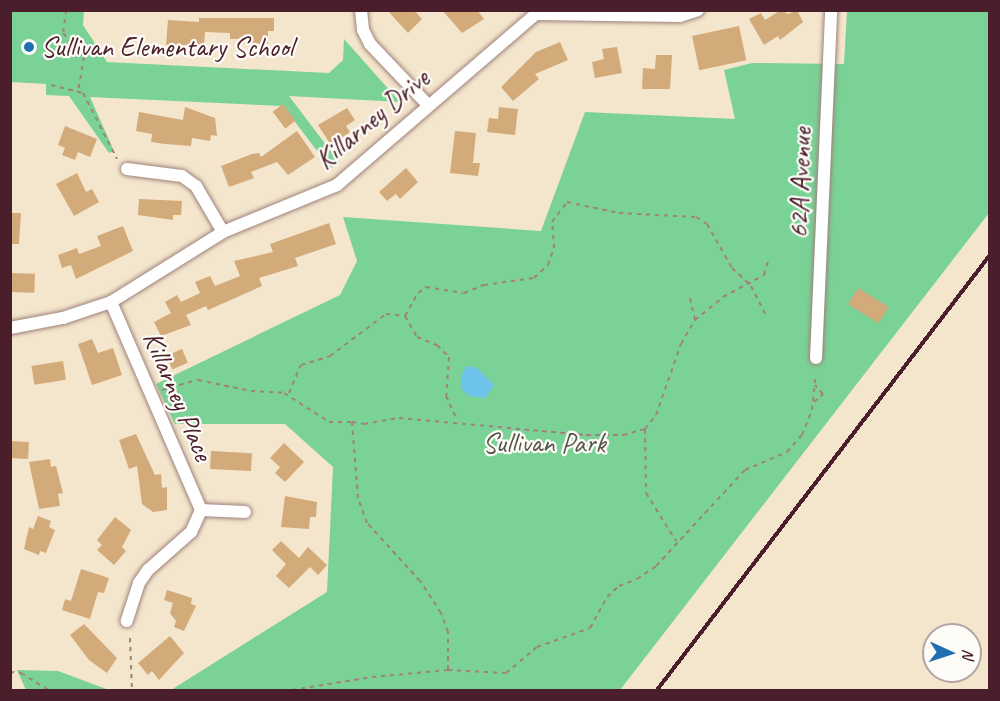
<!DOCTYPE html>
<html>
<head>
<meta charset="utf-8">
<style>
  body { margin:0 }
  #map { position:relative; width:1000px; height:701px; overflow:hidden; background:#f4e6cd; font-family:Caveat,sans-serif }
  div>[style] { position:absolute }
  .green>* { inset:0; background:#7ad297 }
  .water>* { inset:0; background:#6dc3ea }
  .building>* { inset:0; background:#d3aa7a; transform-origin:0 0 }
  .path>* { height:2px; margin-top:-1px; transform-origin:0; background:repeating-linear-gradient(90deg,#9f827c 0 4.5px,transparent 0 9px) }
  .roads { filter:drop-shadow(0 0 2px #9f827c) drop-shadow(0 0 2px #9f827c) }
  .minor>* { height:12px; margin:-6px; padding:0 6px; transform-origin:6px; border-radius:6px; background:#fff }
  .rail>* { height:4px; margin:-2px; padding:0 2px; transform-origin:2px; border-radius:2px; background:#4a1f2b }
  .dots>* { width:16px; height:16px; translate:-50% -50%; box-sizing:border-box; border:3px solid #fdfcf7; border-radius:50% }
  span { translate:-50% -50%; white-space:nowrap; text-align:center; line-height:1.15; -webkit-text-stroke:4.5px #fdfcf7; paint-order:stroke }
  .poi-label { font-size:28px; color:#4a1f2b }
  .left { translate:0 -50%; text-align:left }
  .street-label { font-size:28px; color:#4a1f2b }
  .park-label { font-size:28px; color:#58554b }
  .frame { position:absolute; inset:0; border:12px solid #4a1f2b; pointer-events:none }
  .north { position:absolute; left:922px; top:623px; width:60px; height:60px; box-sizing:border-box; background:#fdfcf7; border:2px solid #b5a4a5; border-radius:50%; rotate:93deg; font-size:16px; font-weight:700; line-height:24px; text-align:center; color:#4a1f2b }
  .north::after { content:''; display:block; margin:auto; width:21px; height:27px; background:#1f6fb2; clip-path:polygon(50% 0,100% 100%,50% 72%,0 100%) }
</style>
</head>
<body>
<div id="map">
  <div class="green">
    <div style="clip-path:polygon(10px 11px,84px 11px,83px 25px,107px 62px,329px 73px,343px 60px,344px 39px,400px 102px,289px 96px,339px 162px,330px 168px,283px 106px,90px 97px,114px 151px,109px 153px,69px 96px,46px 95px,46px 84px,11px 82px)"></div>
    <div style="clip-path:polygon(847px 11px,989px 11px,989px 213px,620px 690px,171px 690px,327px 592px,333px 467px,285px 424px,175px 424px,156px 384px,340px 295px,357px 261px,343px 217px,541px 231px,585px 112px,735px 119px,724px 70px,752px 63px,844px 64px)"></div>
    <div style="clip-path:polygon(17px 670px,58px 671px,109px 690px,26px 690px)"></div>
  </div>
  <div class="water">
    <div style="clip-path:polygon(467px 366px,477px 368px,494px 385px,485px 398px,469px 396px,461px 388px,461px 376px)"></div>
  </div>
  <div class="building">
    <div style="clip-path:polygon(387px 10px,414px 10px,422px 19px,408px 33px)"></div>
    <div style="clip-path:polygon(442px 10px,477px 10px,484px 19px,462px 33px)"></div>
    <div style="clip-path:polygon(781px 10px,788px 14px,797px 10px,803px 22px,780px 40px,778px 36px,764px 45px,749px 19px,761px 13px,765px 20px)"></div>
    <div style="clip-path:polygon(199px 18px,274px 18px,274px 31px,268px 31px,268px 44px,238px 43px,238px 39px,230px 39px,230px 33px,205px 32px,204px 45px,166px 45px,168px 20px,199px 22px)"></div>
    <div style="left:739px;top:26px;width:35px;height:48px;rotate:78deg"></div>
    <div style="clip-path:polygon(560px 42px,568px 60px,535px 74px,539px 79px,513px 101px,501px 87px,536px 52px)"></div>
    <div style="clip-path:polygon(617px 47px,622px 73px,595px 78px,592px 62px,604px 59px,602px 49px)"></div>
    <div style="clip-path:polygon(656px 55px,672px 55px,670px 89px,642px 89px,643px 68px,655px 69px)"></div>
    <div style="left:283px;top:104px;width:21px;height:13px;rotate:53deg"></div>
    <div style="clip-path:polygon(185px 107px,215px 118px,217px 136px,211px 135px,210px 141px,192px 138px,191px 146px,165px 144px,151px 142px,152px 134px,136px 131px,139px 112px,183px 120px)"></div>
    <div style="clip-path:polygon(499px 107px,518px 109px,515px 135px,487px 132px,489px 118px,498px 119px)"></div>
    <div style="clip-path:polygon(347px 108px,355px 120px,346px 126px,350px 132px,331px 145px,318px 125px)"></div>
    <div style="clip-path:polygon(65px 126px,97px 139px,90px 157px,78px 152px,75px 160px,62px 155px,65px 148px,58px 145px)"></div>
    <div style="clip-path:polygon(297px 131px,315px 157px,288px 175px,277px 162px,251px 172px,254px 178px,229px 187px,221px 166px,252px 154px,259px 153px,261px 157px)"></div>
    <div style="clip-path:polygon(455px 131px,476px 133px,473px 163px,480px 163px,478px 176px,450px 173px)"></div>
    <div style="clip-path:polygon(406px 168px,418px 182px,400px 199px,396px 194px,387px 201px,379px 192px)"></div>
    <div style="clip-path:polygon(77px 173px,86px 192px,92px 189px,99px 202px,74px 216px,56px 184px)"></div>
    <div style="clip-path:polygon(139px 199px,182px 201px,181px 215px,173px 215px,173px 220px,138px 215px)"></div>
    <div style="clip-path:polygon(10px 213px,21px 213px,19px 244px,10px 244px)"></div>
    <div style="clip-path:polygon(329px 223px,336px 244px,295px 258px,298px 266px,259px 278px,262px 286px,208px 310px,206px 306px,186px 315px,191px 325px,161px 336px,154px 322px,171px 313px,165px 302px,177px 295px,181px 302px,200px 293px,195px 282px,210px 276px,215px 286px,240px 276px,234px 261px,273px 252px,270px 244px)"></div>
    <div style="clip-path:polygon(123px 226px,133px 251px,76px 279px,71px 265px,62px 268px,58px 255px,77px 248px,79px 254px,101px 246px,97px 236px)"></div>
    <div style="left:10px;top:273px;width:25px;height:19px;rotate:2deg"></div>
    <div style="left:858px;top:288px;width:36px;height:19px;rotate:32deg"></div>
    <div style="clip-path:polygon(92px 339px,98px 353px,113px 348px,122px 375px,92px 385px,78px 344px)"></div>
    <div style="left:182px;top:349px;width:15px;height:17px;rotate:67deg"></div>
    <div style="left:63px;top:361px;width:19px;height:32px;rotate:81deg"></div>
    <div style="clip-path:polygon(136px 434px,155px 475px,161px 474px,162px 488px,167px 487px,167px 510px,153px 512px,142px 504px,137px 466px,129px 469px,119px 440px)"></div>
    <div style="left:10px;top:441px;width:19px;height:17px;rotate:3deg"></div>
    <div style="clip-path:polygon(284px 443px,304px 462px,285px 482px,275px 473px,280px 467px,270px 458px)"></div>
    <div style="left:211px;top:451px;width:41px;height:18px;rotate:3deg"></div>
    <div style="clip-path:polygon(50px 459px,51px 467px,56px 466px,63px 493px,58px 494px,60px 506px,39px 509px,29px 462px)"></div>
    <div style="clip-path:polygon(285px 496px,317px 502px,316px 517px,310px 517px,309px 529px,281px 527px)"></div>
    <div style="clip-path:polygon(38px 516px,51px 521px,49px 527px,55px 530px,46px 553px,40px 551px,39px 555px,24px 549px,29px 527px,33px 529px)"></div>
    <div style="clip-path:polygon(115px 517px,131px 530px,122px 547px,126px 551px,114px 565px,97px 550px,102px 545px,97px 540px)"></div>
    <div style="clip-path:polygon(281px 541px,299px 558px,308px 547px,327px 565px,318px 575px,310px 567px,289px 588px,276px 576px,286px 564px,272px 550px)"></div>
    <div style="clip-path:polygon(81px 569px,109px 578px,104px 593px,98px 592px,90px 619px,62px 610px,65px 599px,71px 601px)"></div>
    <div style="clip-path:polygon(167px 590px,192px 598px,191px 604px,196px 606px,184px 631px,174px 627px,176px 621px,170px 613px,173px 603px,164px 600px)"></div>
    <div style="clip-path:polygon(84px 624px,117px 658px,107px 673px,89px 660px,70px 635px)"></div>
    <div style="clip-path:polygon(170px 636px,184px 653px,159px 680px,152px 671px,148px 675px,138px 663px)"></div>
  </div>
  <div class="path">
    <div style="left:66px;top:10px;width:23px;rotate:97deg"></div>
    <div style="left:63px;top:33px;width:32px;rotate:49deg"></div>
    <div style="left:84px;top:57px;width:34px;rotate:100deg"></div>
    <div style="left:51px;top:85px;width:33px;rotate:14deg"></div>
    <div style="left:83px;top:93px;width:74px;rotate:62.7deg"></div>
    <div style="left:690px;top:298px;width:23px;rotate:77deg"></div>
    <div style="left:405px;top:316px;width:26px;rotate:-61deg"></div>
    <div style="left:418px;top:293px;width:10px;rotate:-37deg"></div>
    <div style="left:426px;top:287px;width:38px;rotate:9deg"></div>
    <div style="left:464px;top:293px;width:22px;rotate:-22deg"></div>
    <div style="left:484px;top:285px;width:50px;rotate:-8deg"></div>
    <div style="left:534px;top:278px;width:19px;rotate:-43deg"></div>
    <div style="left:548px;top:265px;width:18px;rotate:-71deg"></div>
    <div style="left:554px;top:248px;width:26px;rotate:-94deg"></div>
    <div style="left:552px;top:222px;width:25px;rotate:-53deg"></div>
    <div style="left:567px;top:202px;width:53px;rotate:11.9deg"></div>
    <div style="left:619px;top:213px;width:77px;rotate:3deg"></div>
    <div style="left:696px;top:217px;width:13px;rotate:32deg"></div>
    <div style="left:707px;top:224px;width:51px;rotate:60.4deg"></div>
    <div style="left:732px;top:268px;width:26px;rotate:43deg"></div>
    <div style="left:751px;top:286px;width:31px;rotate:63deg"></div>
    <div style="left:405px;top:316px;width:24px;rotate:60deg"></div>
    <div style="left:417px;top:337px;width:22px;rotate:22deg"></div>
    <div style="left:437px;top:345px;width:17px;rotate:45deg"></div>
    <div style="left:449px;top:357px;width:39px;rotate:94deg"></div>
    <div style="left:446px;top:396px;width:26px;rotate:65deg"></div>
    <div style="left:162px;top:390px;width:37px;rotate:-16deg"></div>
    <div style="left:198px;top:380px;width:54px;rotate:11.7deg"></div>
    <div style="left:251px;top:391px;width:33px;rotate:3deg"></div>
    <div style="left:284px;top:393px;width:54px;rotate:32.8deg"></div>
    <div style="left:329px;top:422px;width:22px"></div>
    <div style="left:289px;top:393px;width:30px;rotate:-67deg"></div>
    <div style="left:301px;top:365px;width:30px;rotate:-17deg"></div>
    <div style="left:330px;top:356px;width:70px;rotate:-36.9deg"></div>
    <div style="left:386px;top:314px;width:19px;rotate:6deg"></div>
    <div style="left:814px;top:402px;width:12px;rotate:-42deg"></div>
    <div style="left:823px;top:394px;width:12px;rotate:-132deg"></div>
    <div style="left:645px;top:429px;width:18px;rotate:-52deg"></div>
    <div style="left:656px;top:415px;width:75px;rotate:-70.6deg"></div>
    <div style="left:681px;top:344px;width:28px;rotate:-60deg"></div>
    <div style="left:695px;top:320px;width:36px;rotate:-39deg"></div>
    <div style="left:723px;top:297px;width:47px;rotate:-28.2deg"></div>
    <div style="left:764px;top:275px;width:15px;rotate:-74deg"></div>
    <div style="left:130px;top:638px;width:52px;rotate:87.8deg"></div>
    <div style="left:448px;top:670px;width:38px;rotate:-90deg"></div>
    <div style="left:448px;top:632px;width:20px;rotate:-110deg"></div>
    <div style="left:441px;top:613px;width:38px;rotate:-123deg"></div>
    <div style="left:420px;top:581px;width:79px;rotate:-132.4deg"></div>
    <div style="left:367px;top:523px;width:27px;rotate:-110deg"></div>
    <div style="left:358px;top:498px;width:76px;rotate:-94.5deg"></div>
    <div style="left:352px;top:422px;width:12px;rotate:9deg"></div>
    <div style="left:364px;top:424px;width:36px;rotate:-10deg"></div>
    <div style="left:399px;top:418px;width:188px;rotate:5.2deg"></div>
    <div style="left:586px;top:435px;width:37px"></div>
    <div style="left:623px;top:435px;width:23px;rotate:-15deg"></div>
    <div style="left:645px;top:429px;width:64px;rotate:89.1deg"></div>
    <div style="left:646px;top:493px;width:57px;rotate:58deg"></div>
    <div style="left:10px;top:672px;width:11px;rotate:5deg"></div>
    <div style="left:21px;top:673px;width:32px;rotate:32deg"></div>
    <div style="left:292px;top:690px;width:81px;rotate:-9.2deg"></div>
    <div style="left:372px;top:677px;width:76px;rotate:-5.3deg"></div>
    <div style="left:448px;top:670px;width:58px;rotate:3deg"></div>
    <div style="left:506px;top:673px;width:40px;rotate:-40deg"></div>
    <div style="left:537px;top:647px;width:56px;rotate:-19.7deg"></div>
    <div style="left:590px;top:628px;width:35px;rotate:-61deg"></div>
    <div style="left:607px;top:597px;width:16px;rotate:-43deg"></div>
    <div style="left:619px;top:586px;width:19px;rotate:-21deg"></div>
    <div style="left:637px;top:579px;width:23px;rotate:-34deg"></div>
    <div style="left:656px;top:566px;width:131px;rotate:-47.2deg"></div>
    <div style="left:745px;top:470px;width:46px;rotate:-23.2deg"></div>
    <div style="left:787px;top:452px;width:23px;rotate:-49deg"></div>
    <div style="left:802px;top:435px;width:27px;rotate:-68deg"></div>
    <div style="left:812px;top:410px;width:31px;rotate:-84deg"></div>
  </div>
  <div class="roads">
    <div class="minor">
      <div style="left:361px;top:10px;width:20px;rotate:84deg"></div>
      <div style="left:363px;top:30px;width:16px;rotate:63deg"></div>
      <div style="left:370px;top:44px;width:84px;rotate:46.4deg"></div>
      <div style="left:127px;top:169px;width:55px;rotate:7.3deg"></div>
      <div style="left:182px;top:176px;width:17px;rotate:36deg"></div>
      <div style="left:196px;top:186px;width:53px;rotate:59.6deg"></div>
      <div style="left:111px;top:302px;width:227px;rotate:66.6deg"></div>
      <div style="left:201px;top:510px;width:24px;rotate:114deg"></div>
      <div style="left:191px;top:532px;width:57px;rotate:138.5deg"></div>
      <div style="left:148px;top:570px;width:16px;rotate:125deg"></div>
      <div style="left:139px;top:583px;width:40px;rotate:108deg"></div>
      <div style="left:10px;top:328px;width:54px;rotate:-10.7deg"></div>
      <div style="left:63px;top:318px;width:51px;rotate:-18.4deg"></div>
      <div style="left:111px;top:302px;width:132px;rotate:-32deg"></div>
      <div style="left:223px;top:232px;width:123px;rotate:-22.4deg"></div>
      <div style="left:337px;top:185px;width:262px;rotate:-40.7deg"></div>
      <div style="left:536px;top:14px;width:144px;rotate:0.8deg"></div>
      <div style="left:680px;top:16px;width:19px;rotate:-18deg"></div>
      <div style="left:816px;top:358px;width:348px;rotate:-87.5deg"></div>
      <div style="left:201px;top:510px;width:44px;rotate:2.6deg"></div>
    </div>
  </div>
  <div class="rail">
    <div style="left:657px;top:690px;width:548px;rotate:-52.57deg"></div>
  </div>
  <div class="dots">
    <div style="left:29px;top:47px;background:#1f6fb2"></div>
  </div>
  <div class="poi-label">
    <span class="left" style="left:41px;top:47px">Sullivan Elementary School</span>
  </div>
  <div class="street-label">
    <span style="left:372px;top:119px;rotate:-40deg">Killarney Drive</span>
    <span style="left:800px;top:183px;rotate:-88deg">62A Avenue</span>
    <span style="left:178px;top:396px;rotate:67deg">Killarney Place</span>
  </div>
  <div class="park-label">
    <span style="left:544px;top:443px">Sullivan Park</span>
  </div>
  <div class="frame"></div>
  <div class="north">N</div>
</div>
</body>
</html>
